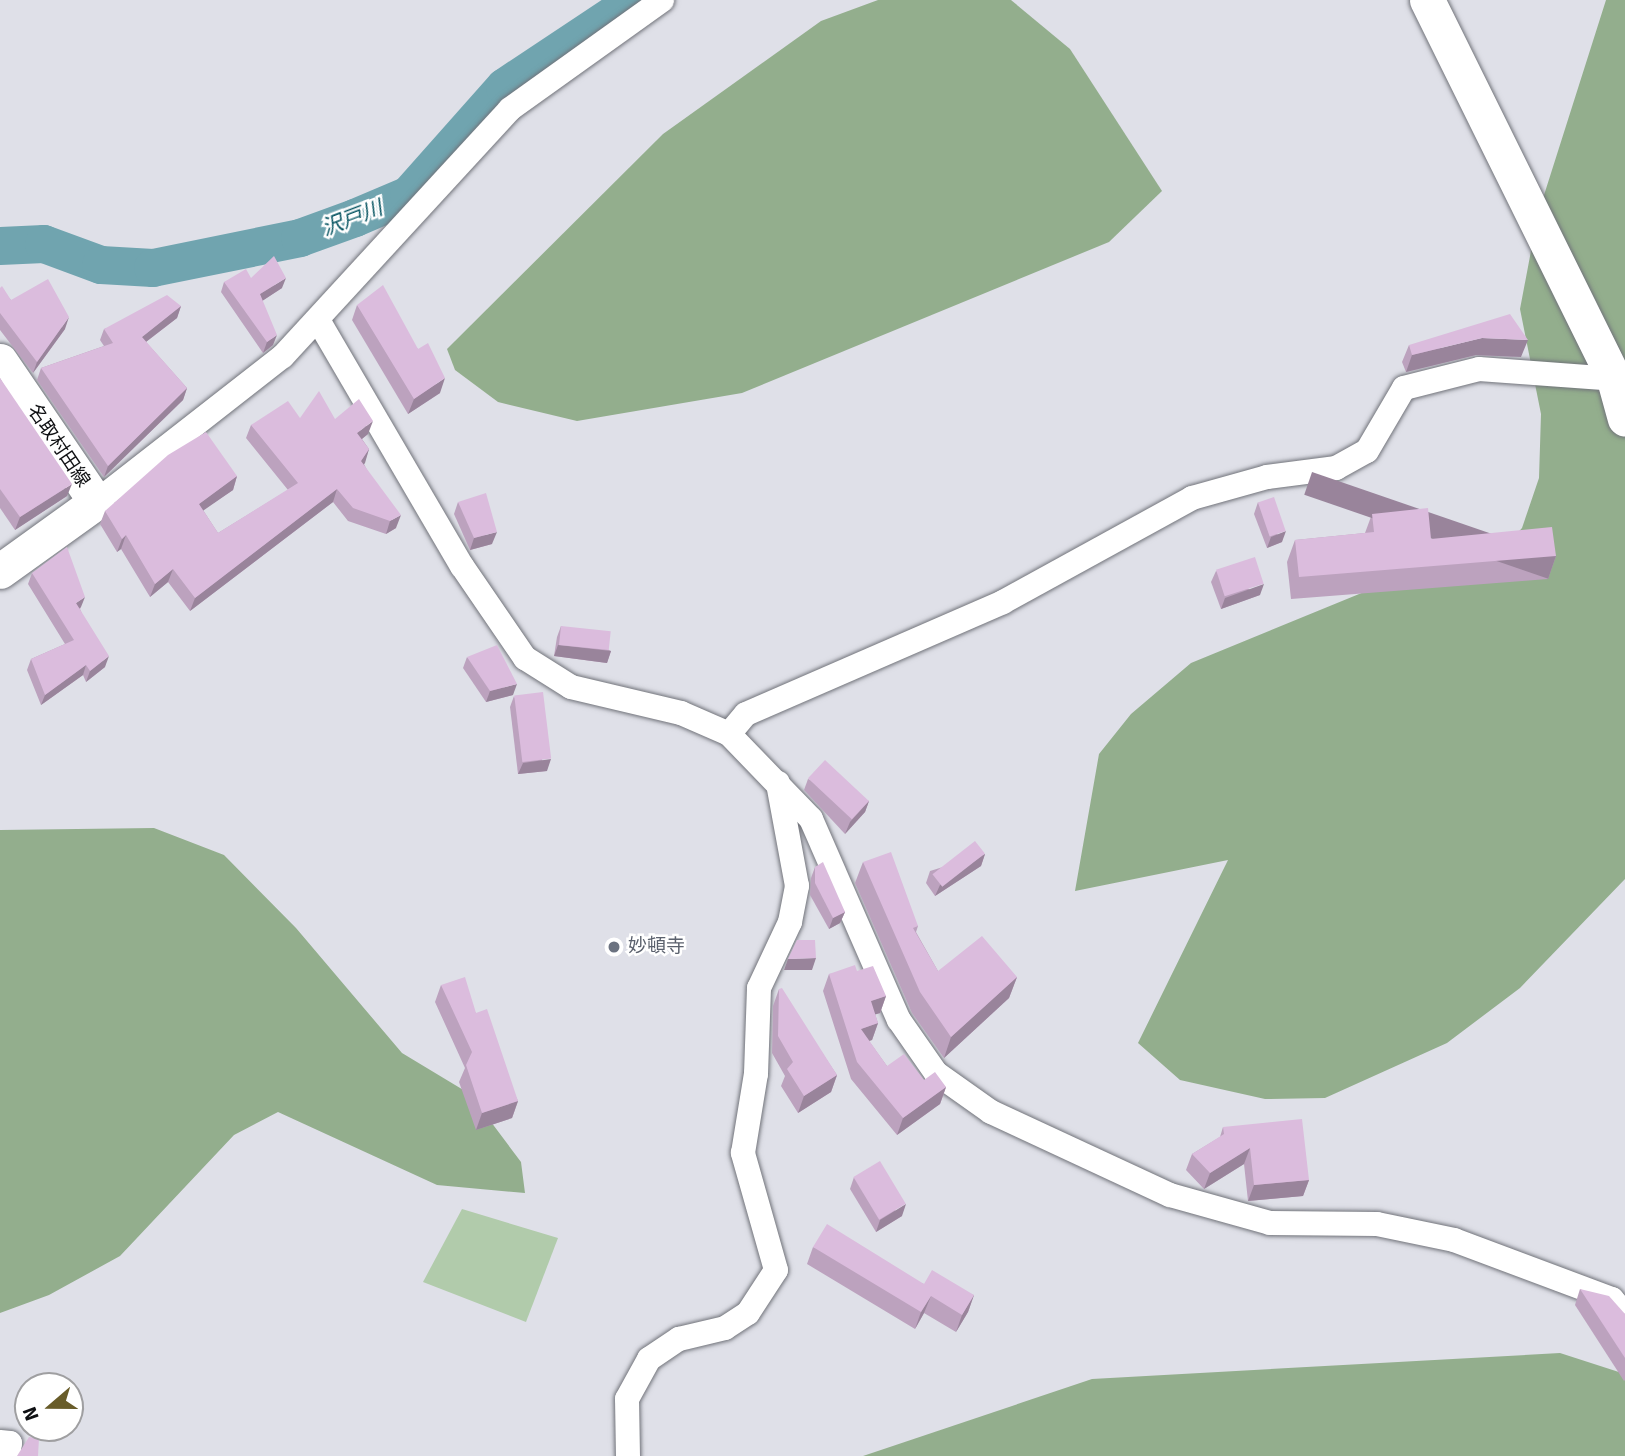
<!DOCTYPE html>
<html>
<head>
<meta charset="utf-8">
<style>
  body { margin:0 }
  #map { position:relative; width:1625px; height:1456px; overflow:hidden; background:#dfe0e8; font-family:Signika,"Noto Sans JP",sans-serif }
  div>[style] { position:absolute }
  .green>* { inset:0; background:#b1cbab }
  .forest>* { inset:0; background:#93ae8d }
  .river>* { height:38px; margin:-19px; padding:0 19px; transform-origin:19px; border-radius:19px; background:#70a4af }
  .roads { filter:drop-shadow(0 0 2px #71737a) drop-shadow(0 0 2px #71737a) }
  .street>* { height:24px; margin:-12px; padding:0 12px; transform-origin:12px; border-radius:12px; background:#fff }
  .secondary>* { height:35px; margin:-17.5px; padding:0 17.5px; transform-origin:17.5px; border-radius:17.5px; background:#fff }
  .wall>* { inset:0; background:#bca2be }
  .shaded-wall>* { inset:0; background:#99849b; transform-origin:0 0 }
  .building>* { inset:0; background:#dbbcdd; transform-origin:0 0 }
  .dots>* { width:19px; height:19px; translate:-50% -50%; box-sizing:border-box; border:4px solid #fff; border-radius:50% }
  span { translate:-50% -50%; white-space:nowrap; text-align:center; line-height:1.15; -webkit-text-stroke:5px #fff; paint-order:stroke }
  .street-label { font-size:19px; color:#0f1013 }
  .worship-label { font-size:19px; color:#5b616d }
  .left { translate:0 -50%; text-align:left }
  .water-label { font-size:21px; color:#065461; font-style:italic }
  .north { position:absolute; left:14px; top:1372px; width:70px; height:70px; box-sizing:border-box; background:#fff; border:2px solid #9f9fa1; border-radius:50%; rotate:250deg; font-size:19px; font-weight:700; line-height:28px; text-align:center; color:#0f1013 }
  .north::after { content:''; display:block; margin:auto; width:24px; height:32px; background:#685c29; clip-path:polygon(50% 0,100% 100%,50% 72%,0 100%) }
</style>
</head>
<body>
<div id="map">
  <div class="green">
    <div style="clip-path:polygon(462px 1209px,558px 1238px,526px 1322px,423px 1282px)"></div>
  </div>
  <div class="forest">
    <div style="clip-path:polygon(878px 0,1011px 0,1070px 49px,1162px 191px,1109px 242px,742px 393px,577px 421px,498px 402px,455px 370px,447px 349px,663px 134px,821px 21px)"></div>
    <div style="clip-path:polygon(1606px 0,1625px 0,1625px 879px,1520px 988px,1447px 1043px,1325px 1098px,1265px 1099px,1180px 1080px,1138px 1043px,1228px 860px,1075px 891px,1099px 754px,1131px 714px,1191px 663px,1364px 592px,1484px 570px,1522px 528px,1539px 478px,1541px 414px,1520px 309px,1538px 214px)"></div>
    <div style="clip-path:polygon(154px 828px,224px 855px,296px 928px,402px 1053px,470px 1094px,521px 1162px,525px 1193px,437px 1185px,278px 1112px,234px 1135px,120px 1256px,49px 1295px,0 1313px,0 830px)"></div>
    <div style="clip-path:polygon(1560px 1353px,1625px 1374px,1625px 1456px,863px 1456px,1092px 1379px)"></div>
  </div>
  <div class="river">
    <div style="left:0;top:246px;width:44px;rotate:-2.6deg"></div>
    <div style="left:44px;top:244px;width:61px;rotate:20.2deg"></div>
    <div style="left:101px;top:265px;width:52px;rotate:3.3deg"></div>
    <div style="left:153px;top:268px;width:150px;rotate:-11.5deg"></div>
    <div style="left:300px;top:238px;width:59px;rotate:-20deg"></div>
    <div style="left:355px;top:218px;width:59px;rotate:-23.1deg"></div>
    <div style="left:409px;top:195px;width:144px;rotate:-48.4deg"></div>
    <div style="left:505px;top:87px;width:157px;rotate:-33.6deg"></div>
  </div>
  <div class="roads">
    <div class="street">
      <div style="left:318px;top:320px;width:285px;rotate:59.7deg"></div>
      <div style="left:462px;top:566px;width:112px;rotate:55.6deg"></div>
      <div style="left:525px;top:658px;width:54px;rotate:32.2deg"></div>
      <div style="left:571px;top:687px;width:113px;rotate:13.3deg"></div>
      <div style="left:681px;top:713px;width:52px;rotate:23.6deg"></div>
      <div style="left:729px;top:734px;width:118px;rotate:46deg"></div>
      <div style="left:811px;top:819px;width:219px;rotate:66.4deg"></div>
      <div style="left:899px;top:1020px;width:65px;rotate:55.1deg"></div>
      <div style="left:936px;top:1073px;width:67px;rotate:35.3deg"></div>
      <div style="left:991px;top:1112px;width:197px;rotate:24.9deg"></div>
      <div style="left:1170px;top:1195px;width:104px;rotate:15.6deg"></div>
      <div style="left:1270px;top:1223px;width:107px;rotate:0.5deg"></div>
      <div style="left:1377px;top:1224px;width:79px;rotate:11.7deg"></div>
      <div style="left:1454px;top:1240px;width:169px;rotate:20.5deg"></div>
      <div style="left:1612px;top:1299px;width:20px;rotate:49deg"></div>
      <div style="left:96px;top:502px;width:237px;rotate:-38deg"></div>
      <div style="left:283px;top:356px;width:335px;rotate:-47.4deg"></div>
      <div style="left:510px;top:109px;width:187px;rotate:-35.6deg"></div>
      <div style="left:729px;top:734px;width:26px;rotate:-50deg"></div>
      <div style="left:746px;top:714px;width:280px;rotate:-23.5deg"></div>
      <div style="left:1003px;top:602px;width:216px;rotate:-28.8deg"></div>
      <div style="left:1192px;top:498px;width:78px;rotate:-15.6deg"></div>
      <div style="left:1267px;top:477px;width:70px;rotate:-7.4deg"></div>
      <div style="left:1336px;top:468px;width:35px;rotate:-29deg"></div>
      <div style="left:1367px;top:451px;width:73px;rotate:-59.6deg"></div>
      <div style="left:1404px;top:388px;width:77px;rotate:-14.2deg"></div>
      <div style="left:1479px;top:369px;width:135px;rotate:4.2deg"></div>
      <div style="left:1614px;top:379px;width:12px;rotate:35deg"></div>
      <div style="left:0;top:1442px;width:10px;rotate:6deg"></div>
      <div style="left:10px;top:1443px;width:13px;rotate:99deg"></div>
      <div style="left:628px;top:1456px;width:57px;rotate:-91deg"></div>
      <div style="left:627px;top:1399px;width:46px;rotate:-61.2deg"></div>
      <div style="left:649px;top:1359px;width:36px;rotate:-34deg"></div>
      <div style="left:679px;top:1339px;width:47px;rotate:-13.4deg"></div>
      <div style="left:725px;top:1328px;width:27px;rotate:-33deg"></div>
      <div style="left:748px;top:1313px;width:51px;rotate:-56.9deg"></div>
      <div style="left:776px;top:1270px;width:122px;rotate:-105.8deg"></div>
      <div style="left:743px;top:1153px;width:80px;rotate:-80.7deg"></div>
      <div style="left:756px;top:1074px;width:86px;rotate:-88deg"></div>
      <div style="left:759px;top:988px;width:73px;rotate:-64.8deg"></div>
      <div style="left:790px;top:922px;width:37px;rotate:-79deg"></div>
      <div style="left:797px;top:886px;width:105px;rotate:-100.5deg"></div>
    </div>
    <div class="secondary">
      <div style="left:1427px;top:0;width:423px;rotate:63.7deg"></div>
      <div style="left:1614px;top:379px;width:41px;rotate:74.6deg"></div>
      <div style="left:0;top:361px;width:171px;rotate:55.8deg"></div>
      <div style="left:96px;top:502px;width:118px;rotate:144.3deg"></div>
    </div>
  </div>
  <div class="wall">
    <div style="clip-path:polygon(251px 278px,282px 288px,262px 301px,273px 345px,263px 353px,221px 292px,224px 282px)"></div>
    <div style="clip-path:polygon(0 288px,11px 300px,65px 329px,33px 373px,0 330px)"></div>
    <div style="clip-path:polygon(357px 305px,418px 349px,440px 393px,408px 414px,352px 320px)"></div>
    <div style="clip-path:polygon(181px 306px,177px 318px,146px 342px,187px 388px,183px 400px,104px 477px,37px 380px,41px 368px,104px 346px,100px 340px,104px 329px)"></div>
    <div style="clip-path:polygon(1409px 345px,1521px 357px,1476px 355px,1406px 372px,1402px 362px)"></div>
    <div style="clip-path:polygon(0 378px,67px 496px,15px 530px,0 508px)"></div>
    <div style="clip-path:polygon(300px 418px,335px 419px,368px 434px,362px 439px,369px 449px,364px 464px,396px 528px,386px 534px,348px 521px,333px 502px,190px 611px,168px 582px,150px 597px,121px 549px,117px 552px,100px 524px,105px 511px,237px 476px,233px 490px,203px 510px,218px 533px,288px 490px,246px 438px,251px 425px)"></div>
    <div style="clip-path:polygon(458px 502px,492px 544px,470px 550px,454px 514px)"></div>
    <div style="clip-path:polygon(1258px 502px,1282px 542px,1267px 548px,1254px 514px)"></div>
    <div style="clip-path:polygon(1372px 514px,1431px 539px,1556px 556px,1548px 579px,1291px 599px,1287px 562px,1295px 540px,1365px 533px)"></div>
    <div style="clip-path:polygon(1216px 571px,1260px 595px,1221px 609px,1211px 582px)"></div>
    <div style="clip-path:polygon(32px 573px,81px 607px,80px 609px,105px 667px,86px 682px,83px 675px,41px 705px,27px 670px,31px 659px,65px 644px,28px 584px)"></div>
    <div style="clip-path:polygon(561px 626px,611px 651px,607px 663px,554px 656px,557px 637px)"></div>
    <div style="clip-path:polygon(467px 657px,513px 695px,486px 702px,463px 668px)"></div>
    <div style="clip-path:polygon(514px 696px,547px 771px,518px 774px,510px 707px)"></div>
    <div style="clip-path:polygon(808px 779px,869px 801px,865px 812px,845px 834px,804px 790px)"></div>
    <div style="clip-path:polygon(985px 854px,981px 866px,935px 896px,926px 883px,930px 871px)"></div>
    <div style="clip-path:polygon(863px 862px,918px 926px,916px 932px,938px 971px,1017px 977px,1009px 998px,944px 1058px,912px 1013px,855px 883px)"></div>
    <div style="clip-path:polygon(815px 867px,845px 912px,840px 923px,829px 929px,810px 895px,811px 878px)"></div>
    <div style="clip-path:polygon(857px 971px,886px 996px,880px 1013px,875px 1014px,878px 1023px,872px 1040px,869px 1041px,887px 1066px,924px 1080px,946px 1087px,940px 1104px,897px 1135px,851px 1079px,823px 991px,829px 974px)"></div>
    <div style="clip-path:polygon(441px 985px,476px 1013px,518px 1101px,512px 1118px,476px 1130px,459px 1082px,465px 1068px,435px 1002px)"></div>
    <div style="clip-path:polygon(779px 989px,837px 1075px,831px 1092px,798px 1113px,781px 1086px,785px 1076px,772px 1053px,773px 1006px)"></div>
    <div style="clip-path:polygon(1223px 1127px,1309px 1180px,1303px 1196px,1248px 1201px,1244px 1164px,1204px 1189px,1186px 1170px,1192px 1154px,1220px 1137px)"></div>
    <div style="clip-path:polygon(854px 1177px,902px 1216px,876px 1232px,850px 1189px)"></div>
    <div style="clip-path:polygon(813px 1247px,924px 1284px,974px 1295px,968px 1312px,956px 1332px,924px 1313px,915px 1329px,807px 1264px)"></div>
    <div style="clip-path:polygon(1580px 1289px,1625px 1314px,1625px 1380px,1624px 1381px,1575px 1305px)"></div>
  </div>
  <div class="shaded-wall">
    <div style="clip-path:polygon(286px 278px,282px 288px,256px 305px,260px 294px)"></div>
    <div style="clip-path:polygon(181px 306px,177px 318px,138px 348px,142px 337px)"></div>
    <div style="clip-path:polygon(69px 317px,65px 329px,33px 373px,37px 362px)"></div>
    <div style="clip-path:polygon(277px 335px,273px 345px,263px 353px,267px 342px)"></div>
    <div style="clip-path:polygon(1482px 338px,1528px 340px,1521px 357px,1476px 355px,1406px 372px,1412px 355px)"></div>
    <div style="clip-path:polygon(445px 378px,440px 393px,408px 414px,414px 399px)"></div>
    <div style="clip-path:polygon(187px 388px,183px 400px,104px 477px,108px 466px)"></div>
    <div style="clip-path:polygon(373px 421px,368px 434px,353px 446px,357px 433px)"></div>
    <div style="clip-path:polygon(369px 449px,365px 463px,356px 474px,361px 461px)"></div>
    <div style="clip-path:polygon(237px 476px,233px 490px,194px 517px,199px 504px)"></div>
    <div style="clip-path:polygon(72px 484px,67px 496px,15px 530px,20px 517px)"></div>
    <div style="clip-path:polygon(337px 489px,333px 502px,190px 611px,195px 598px)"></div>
    <div style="clip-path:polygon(401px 515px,396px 528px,386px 534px,390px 521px)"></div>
    <div style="clip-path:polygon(1286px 531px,1282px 542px,1267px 548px,1271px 537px)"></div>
    <div style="clip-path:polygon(497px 532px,492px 544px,470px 550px,474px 538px)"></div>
    <div style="clip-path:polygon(126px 535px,121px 549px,117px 552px,122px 539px)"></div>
    <div style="left:1556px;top:556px;width:24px;height:258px;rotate:109deg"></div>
    <div style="clip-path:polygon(173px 569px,168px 582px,150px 597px,155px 584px)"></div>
    <div style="clip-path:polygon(1264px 584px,1260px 595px,1221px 609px,1225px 598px)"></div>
    <div style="clip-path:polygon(85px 597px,81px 607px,72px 614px,76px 603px)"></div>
    <div style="clip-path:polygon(558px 645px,611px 651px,607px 663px,554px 656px)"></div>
    <div style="clip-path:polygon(109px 656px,105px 667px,86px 682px,90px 671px)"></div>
    <div style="clip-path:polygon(86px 665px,83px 675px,41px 705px,45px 695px)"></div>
    <div style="clip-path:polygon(517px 684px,513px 695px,486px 702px,490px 691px)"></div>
    <div style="clip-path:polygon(551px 759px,547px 771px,518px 774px,523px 763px)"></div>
    <div style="clip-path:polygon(869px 801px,865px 812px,845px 834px,850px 822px)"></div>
    <div style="clip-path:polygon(985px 854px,981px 866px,935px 896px,940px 885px)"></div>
    <div style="clip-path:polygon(845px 912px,840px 923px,829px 929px,833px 918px)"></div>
    <div style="clip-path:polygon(816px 958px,812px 970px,784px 970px,788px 959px)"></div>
    <div style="clip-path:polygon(1017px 977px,1009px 998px,944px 1058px,951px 1037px)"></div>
    <div style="clip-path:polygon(886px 996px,880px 1013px,864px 1018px,871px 1001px)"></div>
    <div style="clip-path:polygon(878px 1023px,872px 1040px,854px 1046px,861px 1029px)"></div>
    <div style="clip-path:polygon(837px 1075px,831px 1092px,798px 1113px,804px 1096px)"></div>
    <div style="clip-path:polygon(946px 1087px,940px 1104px,897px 1135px,903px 1118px)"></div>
    <div style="clip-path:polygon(518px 1101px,512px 1118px,476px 1130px,482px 1113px)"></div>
    <div style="clip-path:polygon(1250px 1148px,1244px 1164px,1204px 1189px,1210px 1173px)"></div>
    <div style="clip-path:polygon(1309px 1180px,1303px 1196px,1248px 1201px,1254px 1185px)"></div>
    <div style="clip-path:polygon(906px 1204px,902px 1216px,876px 1232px,880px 1220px)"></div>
    <div style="clip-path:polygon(974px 1295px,968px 1312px,956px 1332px,962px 1315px)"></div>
    <div style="clip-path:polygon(931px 1296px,924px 1313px,915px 1329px,921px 1312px)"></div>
  </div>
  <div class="building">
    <div style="clip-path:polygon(274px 256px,286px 278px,260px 294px,277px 335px,267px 342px,224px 282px,246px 269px,251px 278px)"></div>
    <div style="clip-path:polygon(48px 279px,69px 317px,37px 362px,0 313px,0 288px,2px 286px,11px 300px)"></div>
    <div style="clip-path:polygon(383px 285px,418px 349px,428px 343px,445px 378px,414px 399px,357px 305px)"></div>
    <div style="clip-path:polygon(167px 295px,181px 306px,142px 337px,187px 388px,108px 466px,41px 368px,113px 343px,104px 329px)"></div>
    <div style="clip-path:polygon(1510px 314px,1528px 340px,1482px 338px,1412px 355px,1409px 345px)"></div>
    <div style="clip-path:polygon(0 378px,72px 484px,20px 517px,0 489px)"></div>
    <div style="clip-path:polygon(319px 391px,335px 419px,359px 399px,373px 421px,357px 433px,369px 449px,361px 461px,401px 515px,390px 521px,353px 508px,337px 489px,195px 598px,173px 569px,155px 584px,126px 535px,122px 539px,105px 511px,168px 455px,206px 432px,237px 476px,199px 504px,218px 533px,298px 483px,251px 425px,288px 401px,300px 418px)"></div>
    <div style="clip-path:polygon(486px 493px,497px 532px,474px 538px,458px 502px)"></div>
    <div style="left:1274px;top:497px;width:36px;height:17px;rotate:71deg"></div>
    <div style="clip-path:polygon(1428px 508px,1431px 539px,1552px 527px,1556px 556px,1299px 577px,1295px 540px,1374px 532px,1372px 514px)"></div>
    <div style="clip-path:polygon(67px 547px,85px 597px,76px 603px,109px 656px,90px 671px,86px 665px,45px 695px,31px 659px,74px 640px,32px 573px)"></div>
    <div style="left:1255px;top:557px;width:28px;height:41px;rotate:72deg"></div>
    <div style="left:561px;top:626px;width:50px;height:19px;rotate:6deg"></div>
    <div style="clip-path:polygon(497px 645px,517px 684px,490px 691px,467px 657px)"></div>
    <div style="left:543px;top:692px;width:67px;height:29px;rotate:83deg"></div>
    <div style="left:825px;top:760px;width:60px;height:25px;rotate:43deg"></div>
    <div style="left:975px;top:841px;width:16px;height:54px;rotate:52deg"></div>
    <div style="clip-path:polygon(891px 852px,918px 926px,913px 928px,938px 971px,982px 936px,1017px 977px,951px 1037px,920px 992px,863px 862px)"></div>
    <div style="clip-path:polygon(823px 862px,845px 912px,833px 918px,815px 883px,815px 867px)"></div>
    <div style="clip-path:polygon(797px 940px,815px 940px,816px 958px,788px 959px)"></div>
    <div style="clip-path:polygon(855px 965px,857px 971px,873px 966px,886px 996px,871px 1001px,878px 1023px,861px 1029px,887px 1066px,904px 1054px,924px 1080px,935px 1072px,946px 1087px,903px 1118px,857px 1062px,829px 974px)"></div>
    <div style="clip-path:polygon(465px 977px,476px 1013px,487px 1009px,518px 1101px,482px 1113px,466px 1065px,472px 1052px,441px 985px)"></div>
    <div style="clip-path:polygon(782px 988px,837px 1075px,804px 1096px,787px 1069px,793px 1062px,778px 1036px,779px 989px)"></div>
    <div style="clip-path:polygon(1302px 1119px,1309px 1180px,1254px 1185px,1250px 1148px,1210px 1173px,1192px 1154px,1224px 1134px,1223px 1127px)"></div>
    <div style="left:880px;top:1161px;width:50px;height:31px;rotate:59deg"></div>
    <div style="clip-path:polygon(827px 1224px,924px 1284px,932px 1270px,974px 1295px,962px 1315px,931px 1296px,921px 1312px,813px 1247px)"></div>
    <div style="clip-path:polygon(1580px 1289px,1609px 1296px,1625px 1314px,1625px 1358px)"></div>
    <div style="clip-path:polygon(29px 1437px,39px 1438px,38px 1456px,17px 1456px)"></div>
  </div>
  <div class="dots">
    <div style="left:614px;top:947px;background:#6b7280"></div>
  </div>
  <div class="street-label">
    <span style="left:58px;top:446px;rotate:56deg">名取村田線</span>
  </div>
  <div class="worship-label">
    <span class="left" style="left:628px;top:947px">妙頓寺</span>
  </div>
  <div class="water-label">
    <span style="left:352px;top:218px;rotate:-21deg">沢戸川</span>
  </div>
  <div class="north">N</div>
</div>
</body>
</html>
